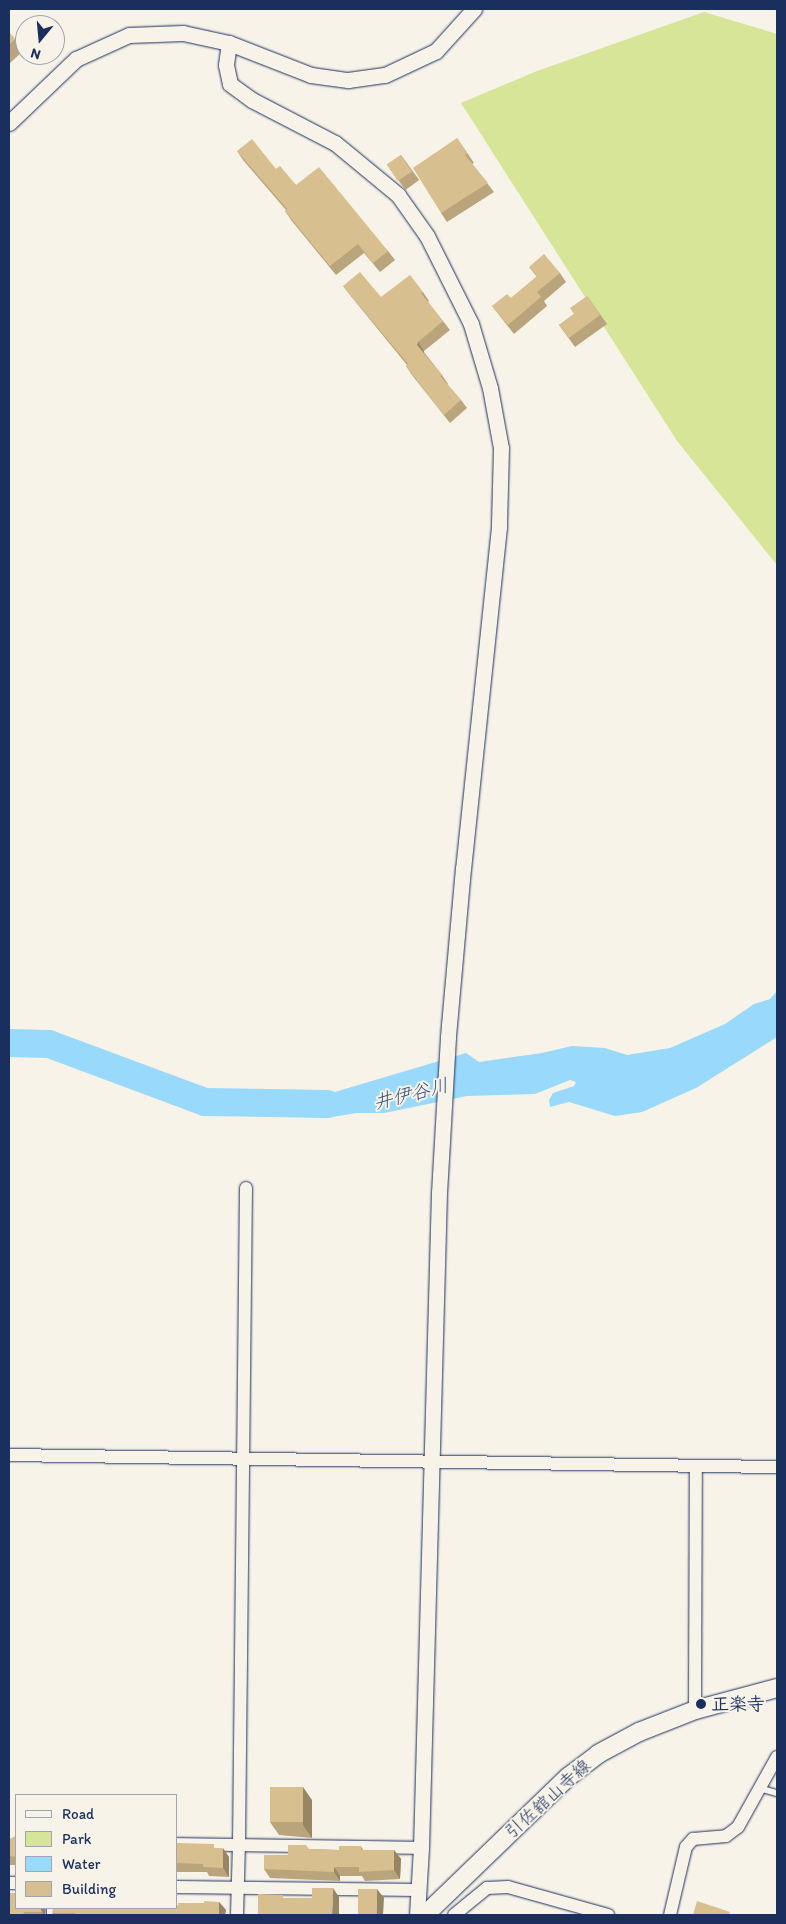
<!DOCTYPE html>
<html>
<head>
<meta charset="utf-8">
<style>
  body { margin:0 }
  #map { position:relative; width:786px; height:1924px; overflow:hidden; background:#f7f3e8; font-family:Itim,"Klee One",sans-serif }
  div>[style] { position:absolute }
  .green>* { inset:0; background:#d7e598 }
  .water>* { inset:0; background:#99d9fb }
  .river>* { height:28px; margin:-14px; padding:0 14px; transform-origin:14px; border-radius:14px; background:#99d9fb }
  .roads { filter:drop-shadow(0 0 1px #1b2f5e) drop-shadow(0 0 1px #1b2f5e) }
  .service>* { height:6px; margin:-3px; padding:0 3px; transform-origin:3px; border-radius:3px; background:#f7f3e8 }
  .minor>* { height:12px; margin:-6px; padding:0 6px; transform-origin:6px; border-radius:6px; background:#f7f3e8 }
  .tertiary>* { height:15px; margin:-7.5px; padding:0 7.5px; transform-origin:7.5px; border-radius:7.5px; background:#f7f3e8 }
  .secondary>* { height:18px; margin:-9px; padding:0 9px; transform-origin:9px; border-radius:9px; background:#f7f3e8 }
  .wall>* { inset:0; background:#baa47b; transform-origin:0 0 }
  .shaded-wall>* { inset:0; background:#978664 }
  .building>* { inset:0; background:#d8bf8f; transform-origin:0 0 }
  .dots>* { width:14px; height:14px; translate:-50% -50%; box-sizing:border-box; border:2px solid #f7f3e8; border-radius:50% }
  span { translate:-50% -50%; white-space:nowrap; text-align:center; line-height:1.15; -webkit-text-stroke:4px #f7f3e8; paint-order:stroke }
  .poi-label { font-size:18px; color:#1b2f5e; font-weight:700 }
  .left { translate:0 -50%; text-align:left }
  .street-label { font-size:18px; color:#1b2f5e }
  .water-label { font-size:19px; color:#34517d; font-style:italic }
  .frame { position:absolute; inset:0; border:10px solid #1b2f5e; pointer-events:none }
  .legend { position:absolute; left:15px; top:1794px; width:162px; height:115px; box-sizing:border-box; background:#f7f3e8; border:1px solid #9fa5b1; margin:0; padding:6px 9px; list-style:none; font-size:15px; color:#1b2f5e }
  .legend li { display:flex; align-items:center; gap:10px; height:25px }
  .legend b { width:25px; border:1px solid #9fa5b1 }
  .north { position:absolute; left:15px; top:15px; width:50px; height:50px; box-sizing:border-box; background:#f7f3e8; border:1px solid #9fa5b1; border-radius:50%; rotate:197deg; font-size:14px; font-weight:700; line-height:20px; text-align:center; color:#1b2f5e }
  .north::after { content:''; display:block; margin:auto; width:18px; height:22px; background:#1b2f5e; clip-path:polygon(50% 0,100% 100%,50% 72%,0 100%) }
</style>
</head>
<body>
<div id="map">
  <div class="green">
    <div style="clip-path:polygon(704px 12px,777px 34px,777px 565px,677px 441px,461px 103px,537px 71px)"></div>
  </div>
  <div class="water">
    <div style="clip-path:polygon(777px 991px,777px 1037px,696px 1088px,642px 1112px,615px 1116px,569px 1102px,550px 1107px,549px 1100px,553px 1093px,574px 1086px,576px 1082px,570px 1080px,535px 1094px,467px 1096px,384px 1113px,356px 1113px,327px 1118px,289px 1116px,289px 1098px,308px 1100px,466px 1053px,479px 1062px,542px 1053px,572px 1046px,605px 1048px,627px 1055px,670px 1048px,725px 1024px,754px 1004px,770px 999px)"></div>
  </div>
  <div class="river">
    <div style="left:9px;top:1043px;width:40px;rotate:1.4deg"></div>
    <div style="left:49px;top:1044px;width:166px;rotate:20.4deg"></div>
    <div style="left:205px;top:1102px;width:122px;rotate:0.9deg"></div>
  </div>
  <div class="roads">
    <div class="service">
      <div style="left:759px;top:1788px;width:19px;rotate:16deg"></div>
    </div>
    <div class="minor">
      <div style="left:9px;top:1455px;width:768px;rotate:0.9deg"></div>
      <div style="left:695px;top:1710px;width:244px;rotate:-89.8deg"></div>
      <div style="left:176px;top:1844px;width:245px;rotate:0.9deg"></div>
      <div style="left:9px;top:1883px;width:7px"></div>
      <div style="left:176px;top:1887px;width:242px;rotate:0.7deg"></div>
      <div style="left:53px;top:1915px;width:7px;rotate:-90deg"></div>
      <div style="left:237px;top:1915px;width:70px;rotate:-88.4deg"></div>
      <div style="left:239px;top:1845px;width:657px;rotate:-89.39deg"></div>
      <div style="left:454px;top:1915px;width:43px;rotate:-39.3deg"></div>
      <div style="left:487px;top:1888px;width:21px;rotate:-3deg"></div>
      <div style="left:508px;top:1887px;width:104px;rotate:15.6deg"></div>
      <div style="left:670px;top:1915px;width:70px;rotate:-76.8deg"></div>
      <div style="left:686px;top:1847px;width:11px;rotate:-49deg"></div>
      <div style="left:693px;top:1839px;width:33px;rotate:-5deg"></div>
      <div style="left:726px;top:1836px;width:15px;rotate:-37deg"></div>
      <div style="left:738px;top:1827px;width:80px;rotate:-60.9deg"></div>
    </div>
    <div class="tertiary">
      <div style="left:229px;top:43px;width:22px;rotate:98deg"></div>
      <div style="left:226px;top:65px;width:19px;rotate:78deg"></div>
      <div style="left:230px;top:84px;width:27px;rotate:36deg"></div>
      <div style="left:252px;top:100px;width:93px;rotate:27.4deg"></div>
      <div style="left:335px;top:143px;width:82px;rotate:39.5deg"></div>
      <div style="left:398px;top:195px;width:50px;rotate:54.7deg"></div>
      <div style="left:427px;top:236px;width:98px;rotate:63.4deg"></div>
      <div style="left:471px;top:324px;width:67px;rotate:73.5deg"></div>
      <div style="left:490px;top:388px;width:61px;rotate:79.6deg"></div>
      <div style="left:501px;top:448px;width:79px;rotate:91.5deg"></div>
      <div style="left:499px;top:527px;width:343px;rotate:96deg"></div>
      <div style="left:463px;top:868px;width:170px;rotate:95.1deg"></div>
      <div style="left:448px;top:1037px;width:155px;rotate:93.3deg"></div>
      <div style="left:439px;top:1192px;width:656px;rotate:91.57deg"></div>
      <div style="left:421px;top:1848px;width:67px;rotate:93.4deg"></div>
      <div style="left:9px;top:123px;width:93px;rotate:-43.7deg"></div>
      <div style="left:76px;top:59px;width:58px;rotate:-24.4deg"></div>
      <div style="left:129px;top:35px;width:54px;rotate:-2.1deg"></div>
      <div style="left:183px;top:33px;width:47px;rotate:12.3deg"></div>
      <div style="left:229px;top:43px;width:88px;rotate:21.3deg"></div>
      <div style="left:311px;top:75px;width:37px;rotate:8deg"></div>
      <div style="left:348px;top:80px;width:37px;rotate:-8deg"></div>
      <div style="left:385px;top:75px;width:56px;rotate:-25.2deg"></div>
      <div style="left:436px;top:51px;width:57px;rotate:-47.9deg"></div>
    </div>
    <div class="secondary">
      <div style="left:425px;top:1915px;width:199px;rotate:-44deg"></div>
      <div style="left:568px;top:1777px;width:38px;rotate:-37deg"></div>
      <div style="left:598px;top:1754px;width:47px;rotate:-28.2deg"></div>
      <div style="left:639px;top:1732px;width:60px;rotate:-21.4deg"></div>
      <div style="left:695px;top:1710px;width:85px;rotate:-15deg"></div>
    </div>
  </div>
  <div class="wall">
    <div style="clip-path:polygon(9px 32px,15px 39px,23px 51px,9px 64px)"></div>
    <div style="clip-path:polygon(457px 138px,474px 163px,472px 164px,494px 192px,447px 222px,441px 213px)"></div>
    <div style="clip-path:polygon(237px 151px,276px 169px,296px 185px,388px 251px,395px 260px,380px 272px,364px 253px,336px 275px,291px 220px,285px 211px,286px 210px,243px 160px)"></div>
    <div style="left:401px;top:155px;width:31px;height:17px;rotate:54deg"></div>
    <div style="clip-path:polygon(529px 267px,560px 273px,566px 282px,544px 301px,547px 306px,514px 334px,492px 306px,511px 298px,537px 277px)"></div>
    <div style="clip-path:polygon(343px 286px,381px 297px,423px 292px,429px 301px,428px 302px,450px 330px,424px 351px,424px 352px,442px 375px,448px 384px,447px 384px,461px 400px,467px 408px,450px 423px,412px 375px,406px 366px,407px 365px,350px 295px)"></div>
    <div style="clip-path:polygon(587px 296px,607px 324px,575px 347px,559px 325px,574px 314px)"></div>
    <div style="clip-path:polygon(312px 1800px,312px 1838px,279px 1835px,270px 1822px)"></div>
    <div style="clip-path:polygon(16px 1836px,16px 1865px,9px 1865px,9px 1839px,10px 1839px)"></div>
    <div style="clip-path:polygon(176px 1843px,216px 1848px,229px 1857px,229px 1877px,209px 1876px,207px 1872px,176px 1872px)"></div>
    <div style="clip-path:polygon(361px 1846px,363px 1850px,394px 1850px,401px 1859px,400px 1879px,365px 1881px,362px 1876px,340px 1876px,340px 1881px,270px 1878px,264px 1869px,309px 1849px,339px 1850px)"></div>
    <div style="clip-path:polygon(219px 1902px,226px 1910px,225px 1915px,54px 1915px,52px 1913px,176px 1908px,204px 1903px)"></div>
    <div style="clip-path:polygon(46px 1908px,45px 1915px,9px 1915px)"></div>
  </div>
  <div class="shaded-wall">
    <div style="clip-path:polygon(418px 342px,424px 351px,424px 354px,417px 345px)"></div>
    <div style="clip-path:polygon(303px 1787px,312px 1800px,312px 1838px,303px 1825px)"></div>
    <div style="clip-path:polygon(223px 1848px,229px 1857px,229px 1877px,223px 1868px)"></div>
    <div style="clip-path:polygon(394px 1850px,401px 1859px,400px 1879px,394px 1870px)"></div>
    <div style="clip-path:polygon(334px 1867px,340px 1876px,340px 1881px,334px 1872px)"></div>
    <div style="clip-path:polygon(333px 1888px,339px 1897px,339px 1915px,332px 1915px)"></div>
    <div style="clip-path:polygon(377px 1889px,384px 1898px,383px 1915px,376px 1915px)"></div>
    <div style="clip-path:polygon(219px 1902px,226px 1910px,225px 1915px,219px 1915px)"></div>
    <div style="clip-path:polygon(40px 1908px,46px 1908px,45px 1915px,44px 1915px)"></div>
  </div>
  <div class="building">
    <div style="clip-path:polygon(9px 32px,15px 39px,9px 45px)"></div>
    <div style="clip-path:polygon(457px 138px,467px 154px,465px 155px,488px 183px,441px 213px,413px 168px)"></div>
    <div style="clip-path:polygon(252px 139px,276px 169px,280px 166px,296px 185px,319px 167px,388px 251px,373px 263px,358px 244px,330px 266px,285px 211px,287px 209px,237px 151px)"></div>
    <div style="left:401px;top:155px;width:20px;height:17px;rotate:57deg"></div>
    <div style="clip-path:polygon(544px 254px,560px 273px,537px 292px,541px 297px,508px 325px,492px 306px,507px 294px,511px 298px,537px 276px,529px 267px)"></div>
    <div style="clip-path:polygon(360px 272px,381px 297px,410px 275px,423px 292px,421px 293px,443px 321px,418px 342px,417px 345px,442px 375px,440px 376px,461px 400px,444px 415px,406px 366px,408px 364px,343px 286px)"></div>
    <div style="clip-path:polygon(587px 296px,600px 315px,569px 338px,559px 325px,574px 314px,570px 308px)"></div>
    <div style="left:270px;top:1787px;width:33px;height:35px"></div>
    <div style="clip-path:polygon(16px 1836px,16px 1857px,9px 1856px,9px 1839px,10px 1839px)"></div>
    <div style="clip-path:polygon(176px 1843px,214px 1844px,214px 1848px,223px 1848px,223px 1868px,203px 1867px,203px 1864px,176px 1863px)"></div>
    <div style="clip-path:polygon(288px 1845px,306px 1845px,309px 1849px,339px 1850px,339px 1846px,361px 1846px,361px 1850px,394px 1850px,394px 1870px,359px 1872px,359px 1867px,334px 1867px,334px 1872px,264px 1869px,264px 1855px,288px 1855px)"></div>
    <div style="clip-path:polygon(312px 1888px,333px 1888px,332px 1915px,258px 1915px,258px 1894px,283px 1895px,283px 1898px,312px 1898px)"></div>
    <div style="left:358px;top:1889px;width:19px;height:26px"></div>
    <div style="clip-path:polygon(9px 1893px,16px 1893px,16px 1908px,40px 1908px,42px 1912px,24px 1912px,23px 1915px,9px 1915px)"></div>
    <div style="clip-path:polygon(204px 1901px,219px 1902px,219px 1915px,75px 1915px,75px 1913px,52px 1913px,53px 1908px,176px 1908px,176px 1905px,178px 1905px,178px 1903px,204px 1903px)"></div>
    <div style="clip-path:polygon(697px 1901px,730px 1912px,729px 1915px,693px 1915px)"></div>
  </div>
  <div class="dots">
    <div style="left:701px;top:1704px;background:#1b2f5e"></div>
  </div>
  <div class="poi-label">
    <span class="left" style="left:711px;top:1704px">正楽寺</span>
  </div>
  <div class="street-label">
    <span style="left:548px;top:1799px;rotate:-42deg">引佐舘山寺線</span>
  </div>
  <div class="water-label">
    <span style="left:411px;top:1094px;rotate:-14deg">井伊谷川</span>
  </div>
  <div class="frame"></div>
  <ul class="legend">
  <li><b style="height:6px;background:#f7f3e8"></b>Road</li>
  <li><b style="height:14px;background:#d7e598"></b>Park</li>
  <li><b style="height:14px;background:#99d9fb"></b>Water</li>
  <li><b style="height:14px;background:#d8bf8f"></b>Building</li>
  </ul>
  <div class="north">N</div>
</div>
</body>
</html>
